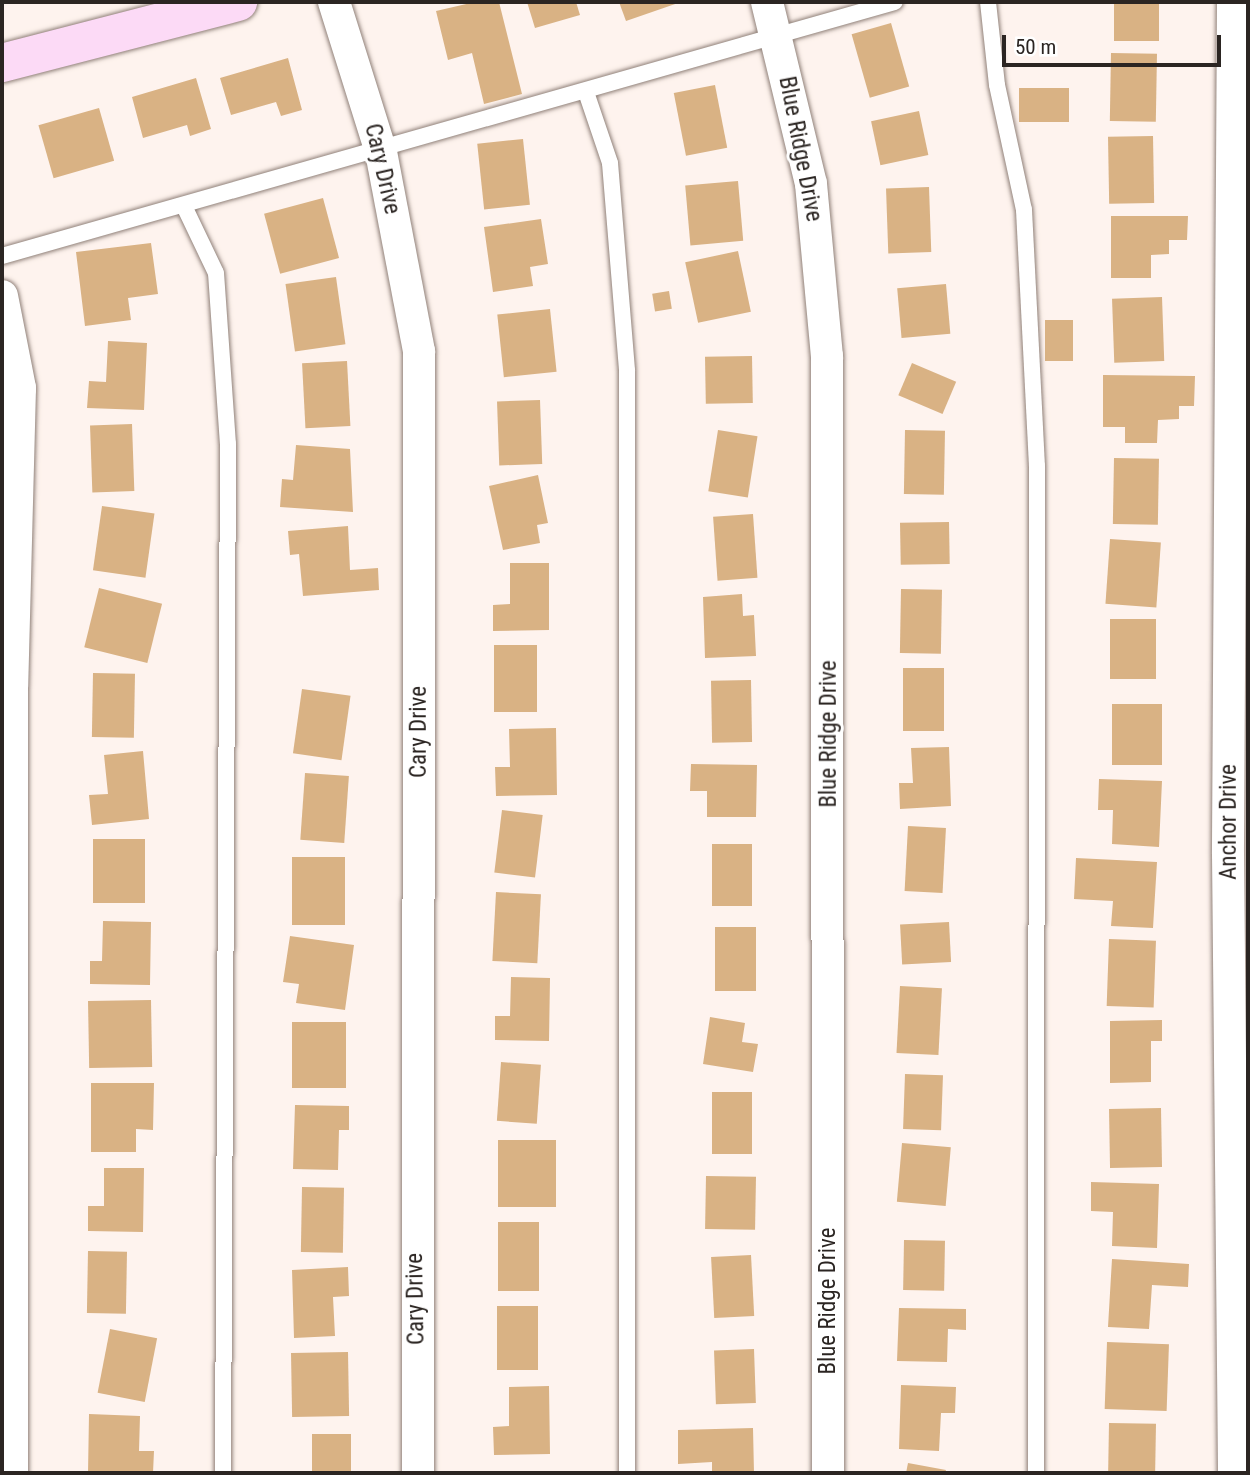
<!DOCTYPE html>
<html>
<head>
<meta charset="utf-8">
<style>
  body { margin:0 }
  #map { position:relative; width:1250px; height:1475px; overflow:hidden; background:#fef3ee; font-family:"Roboto Condensed",sans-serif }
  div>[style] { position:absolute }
  .building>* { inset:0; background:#d9b284; transform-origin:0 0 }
  .roads { filter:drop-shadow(0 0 2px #908179) drop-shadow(0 0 2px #908179) }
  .lane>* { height:16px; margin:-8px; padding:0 8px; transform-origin:8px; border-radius:8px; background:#fff }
  .street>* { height:32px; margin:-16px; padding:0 16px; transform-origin:16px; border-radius:16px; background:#fff }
  .secondary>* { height:38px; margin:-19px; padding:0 19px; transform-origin:19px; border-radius:19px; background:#fcdaf6 }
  span { translate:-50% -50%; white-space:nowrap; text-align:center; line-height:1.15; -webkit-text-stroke:6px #fff; paint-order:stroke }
  .street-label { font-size:23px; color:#2b2522 }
  .frame { position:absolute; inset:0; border:4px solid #2b2522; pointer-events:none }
  .scale { position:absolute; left:1002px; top:35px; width:219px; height:32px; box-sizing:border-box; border:4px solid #2b2522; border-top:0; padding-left:9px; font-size:21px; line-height:24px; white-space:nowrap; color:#2b2522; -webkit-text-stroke:5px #fff; paint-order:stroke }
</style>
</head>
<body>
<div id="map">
  <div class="building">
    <div style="clip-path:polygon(475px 2px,499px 2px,522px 94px,484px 104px,472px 53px,448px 60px,436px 11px)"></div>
    <div style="clip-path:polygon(527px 2px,576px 2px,580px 15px,535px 28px)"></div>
    <div style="clip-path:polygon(619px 2px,681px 2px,626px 21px)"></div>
    <div style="left:1114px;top:2px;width:45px;height:39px"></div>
    <div style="left:891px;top:23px;width:66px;height:41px;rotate:74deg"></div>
    <div style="left:1111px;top:53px;width:46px;height:68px;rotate:1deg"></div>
    <div style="clip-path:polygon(288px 58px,302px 110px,281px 116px,276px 102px,231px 115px,220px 78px)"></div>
    <div style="clip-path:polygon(196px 78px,211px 129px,190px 136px,187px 125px,143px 138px,132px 97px)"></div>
    <div style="left:715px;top:85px;width:64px;height:42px;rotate:79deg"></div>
    <div style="left:1069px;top:88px;width:34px;height:50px;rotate:90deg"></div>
    <div style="left:99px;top:108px;width:55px;height:63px;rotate:74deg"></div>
    <div style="left:919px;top:111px;width:45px;height:49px;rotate:78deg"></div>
    <div style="left:1153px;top:136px;width:67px;height:45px;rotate:89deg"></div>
    <div style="left:523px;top:139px;width:66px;height:46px;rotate:84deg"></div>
    <div style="left:738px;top:181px;width:60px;height:53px;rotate:85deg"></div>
    <div style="left:929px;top:187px;width:65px;height:43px;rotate:88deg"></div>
    <div style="left:323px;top:198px;width:62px;height:61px;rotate:75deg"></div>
    <div style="clip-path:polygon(1111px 216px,1188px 216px,1187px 240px,1169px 240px,1169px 254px,1151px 255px,1151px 278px,1111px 278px)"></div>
    <div style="clip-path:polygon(541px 219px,548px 264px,530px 267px,533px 286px,493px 292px,484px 227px)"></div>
    <div style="clip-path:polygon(151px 243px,158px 294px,128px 298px,131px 320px,85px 326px,76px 252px)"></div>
    <div style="left:738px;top:251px;width:62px;height:54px;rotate:78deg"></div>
    <div style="left:336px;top:277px;width:68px;height:51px;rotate:82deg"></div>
    <div style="left:946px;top:284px;width:50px;height:49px;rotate:85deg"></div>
    <div style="left:669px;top:291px;width:18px;height:17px;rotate:81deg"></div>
    <div style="left:1162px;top:297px;width:64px;height:50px;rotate:88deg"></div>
    <div style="left:550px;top:309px;width:63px;height:53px;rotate:84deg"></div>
    <div style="left:1073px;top:320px;width:41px;height:28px;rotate:90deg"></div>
    <div style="clip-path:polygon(108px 341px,147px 343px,144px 410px,87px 408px,89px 381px,106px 382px)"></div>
    <div style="left:752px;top:356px;width:47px;height:47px;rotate:89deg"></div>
    <div style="left:347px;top:361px;width:65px;height:45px;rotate:87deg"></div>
    <div style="left:912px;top:363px;width:48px;height:35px;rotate:23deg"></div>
    <div style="clip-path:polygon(1103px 375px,1195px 376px,1194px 406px,1179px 406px,1179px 419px,1158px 420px,1157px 443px,1125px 443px,1125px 427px,1103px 427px)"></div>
    <div style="left:540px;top:400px;width:64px;height:43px;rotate:88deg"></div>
    <div style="left:132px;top:424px;width:67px;height:42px;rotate:88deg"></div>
    <div style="left:718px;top:430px;width:40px;height:62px;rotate:9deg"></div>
    <div style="left:905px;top:430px;width:40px;height:64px;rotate:1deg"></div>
    <div style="clip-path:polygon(296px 445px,350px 449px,353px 512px,280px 507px,282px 479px,293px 480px)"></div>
    <div style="left:1114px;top:458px;width:45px;height:66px;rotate:1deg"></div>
    <div style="clip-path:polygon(538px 475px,548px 523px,537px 525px,540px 543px,503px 550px,489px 486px)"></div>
    <div style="left:102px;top:506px;width:53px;height:65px;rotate:8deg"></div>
    <div style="left:753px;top:514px;width:64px;height:40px;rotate:86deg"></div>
    <div style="left:949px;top:522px;width:42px;height:49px;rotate:89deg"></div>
    <div style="clip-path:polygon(348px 526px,350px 570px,378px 568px,379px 590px,303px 596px,299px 554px,290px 555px,288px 531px)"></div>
    <div style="left:1110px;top:539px;width:51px;height:65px;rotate:4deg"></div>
    <div style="clip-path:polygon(510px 563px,549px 563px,549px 630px,493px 631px,493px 605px,510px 604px)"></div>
    <div style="left:99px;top:588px;width:65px;height:61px;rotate:14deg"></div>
    <div style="left:901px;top:589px;width:41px;height:64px;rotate:1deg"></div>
    <div style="clip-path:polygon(742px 594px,743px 616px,754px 615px,756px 656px,705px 658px,703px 597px)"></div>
    <div style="left:1110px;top:619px;width:46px;height:60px"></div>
    <div style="left:494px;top:645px;width:43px;height:67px"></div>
    <div style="left:903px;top:668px;width:41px;height:63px"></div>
    <div style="left:93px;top:673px;width:42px;height:64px;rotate:1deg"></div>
    <div style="left:751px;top:680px;width:62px;height:40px;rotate:89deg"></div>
    <div style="left:302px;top:689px;width:49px;height:65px;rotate:8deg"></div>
    <div style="left:1112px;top:704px;width:50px;height:61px"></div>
    <div style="clip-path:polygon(556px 728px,557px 795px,496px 796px,495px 767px,510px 767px,509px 729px)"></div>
    <div style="clip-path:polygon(949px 747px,951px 806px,900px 809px,899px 783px,913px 783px,911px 748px)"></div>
    <div style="clip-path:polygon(143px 751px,149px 819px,92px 825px,89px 795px,108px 794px,104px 755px)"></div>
    <div style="clip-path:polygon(691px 764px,757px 765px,756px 817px,707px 817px,707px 791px,690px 791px)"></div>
    <div style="left:305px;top:773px;width:44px;height:67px;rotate:4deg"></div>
    <div style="clip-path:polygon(1099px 779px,1162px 781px,1159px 847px,1112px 844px,1113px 810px,1098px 810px)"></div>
    <div style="left:502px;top:810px;width:41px;height:63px;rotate:7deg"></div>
    <div style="left:908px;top:826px;width:38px;height:65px;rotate:3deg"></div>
    <div style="left:93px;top:839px;width:52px;height:64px"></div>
    <div style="left:712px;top:844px;width:40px;height:62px"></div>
    <div style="left:292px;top:857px;width:53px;height:68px"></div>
    <div style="clip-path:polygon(1076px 858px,1157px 862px,1153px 928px,1111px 926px,1113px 901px,1074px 899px)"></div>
    <div style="left:496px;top:892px;width:45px;height:69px;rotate:3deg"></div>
    <div style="clip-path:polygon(103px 921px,151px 922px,150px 985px,90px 984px,90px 961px,102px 961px)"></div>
    <div style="left:949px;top:922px;width:40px;height:49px;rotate:87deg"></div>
    <div style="left:715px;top:927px;width:41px;height:64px"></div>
    <div style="clip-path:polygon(290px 936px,354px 945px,345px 1010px,296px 1003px,299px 984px,283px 982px)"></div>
    <div style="left:1109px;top:939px;width:47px;height:67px;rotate:2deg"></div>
    <div style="clip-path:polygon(511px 977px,550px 978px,549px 1041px,495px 1040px,495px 1016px,510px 1016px)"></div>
    <div style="left:900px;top:986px;width:42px;height:67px;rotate:3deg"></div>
    <div style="left:151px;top:1000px;width:67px;height:63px;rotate:89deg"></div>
    <div style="clip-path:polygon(710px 1017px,745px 1023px,742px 1042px,758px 1044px,753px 1072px,703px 1064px)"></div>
    <div style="clip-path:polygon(1162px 1020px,1162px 1041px,1151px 1041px,1151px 1082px,1110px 1083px,1110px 1021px)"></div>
    <div style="left:292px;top:1022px;width:54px;height:66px"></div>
    <div style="left:501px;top:1062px;width:40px;height:59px;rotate:4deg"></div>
    <div style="left:905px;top:1074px;width:38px;height:55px;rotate:2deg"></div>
    <div style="clip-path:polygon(91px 1083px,154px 1083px,153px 1130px,136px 1129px,136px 1152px,91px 1152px)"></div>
    <div style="left:712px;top:1092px;width:40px;height:62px"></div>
    <div style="clip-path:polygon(295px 1105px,349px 1106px,349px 1130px,339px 1130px,338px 1170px,293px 1169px)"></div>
    <div style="left:1161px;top:1108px;width:59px;height:52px;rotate:89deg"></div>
    <div style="left:498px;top:1140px;width:58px;height:67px"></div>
    <div style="left:902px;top:1143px;width:49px;height:59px;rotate:5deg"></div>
    <div style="clip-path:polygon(104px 1168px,144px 1168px,143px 1232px,88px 1231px,88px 1206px,104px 1206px)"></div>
    <div style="left:706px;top:1176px;width:50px;height:53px;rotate:1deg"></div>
    <div style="clip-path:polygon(1091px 1182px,1159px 1184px,1157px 1248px,1112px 1246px,1113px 1212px,1091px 1211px)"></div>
    <div style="left:302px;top:1187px;width:42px;height:65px;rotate:1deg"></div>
    <div style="left:498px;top:1222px;width:41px;height:69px"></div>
    <div style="left:904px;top:1240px;width:41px;height:50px;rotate:1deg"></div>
    <div style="left:88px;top:1251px;width:39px;height:62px;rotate:1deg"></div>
    <div style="left:751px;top:1255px;width:61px;height:40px;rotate:87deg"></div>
    <div style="clip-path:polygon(1112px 1259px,1189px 1264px,1188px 1287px,1152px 1285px,1149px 1329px,1108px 1327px)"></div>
    <div style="clip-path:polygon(348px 1267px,349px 1296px,333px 1297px,335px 1336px,294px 1338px,292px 1270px)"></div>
    <div style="left:538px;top:1306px;width:64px;height:41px;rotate:90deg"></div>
    <div style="clip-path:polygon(899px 1308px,966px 1309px,966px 1330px,948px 1329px,947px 1362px,897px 1361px)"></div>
    <div style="left:110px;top:1329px;width:48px;height:65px;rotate:11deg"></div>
    <div style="left:1107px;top:1342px;width:62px;height:67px;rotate:2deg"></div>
    <div style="left:754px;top:1349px;width:54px;height:40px;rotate:88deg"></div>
    <div style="left:348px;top:1352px;width:64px;height:57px;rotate:89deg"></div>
    <div style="clip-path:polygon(901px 1385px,956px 1387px,955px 1413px,941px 1413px,939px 1451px,899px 1449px)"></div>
    <div style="clip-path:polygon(549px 1386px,550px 1454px,494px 1455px,493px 1427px,509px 1426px,509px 1387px)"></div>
    <div style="clip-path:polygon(89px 1414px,140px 1416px,139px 1451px,154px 1451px,153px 1473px,88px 1473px)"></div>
    <div style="left:1109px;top:1423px;width:47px;height:50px;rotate:1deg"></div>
    <div style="clip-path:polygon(753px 1428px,754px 1473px,712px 1473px,712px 1462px,678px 1464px,678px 1430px)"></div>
    <div style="left:312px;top:1434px;width:39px;height:39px"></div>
    <div style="clip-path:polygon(908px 1463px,946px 1470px,945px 1473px,906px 1473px)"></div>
  </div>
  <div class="roads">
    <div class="lane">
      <div style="left:988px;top:2px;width:83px;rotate:83.8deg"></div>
      <div style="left:997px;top:85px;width:128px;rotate:77.8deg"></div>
      <div style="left:1024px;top:210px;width:256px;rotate:87.1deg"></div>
      <div style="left:1037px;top:466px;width:1007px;rotate:90.06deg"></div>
      <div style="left:586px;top:92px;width:75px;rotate:71.3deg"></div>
      <div style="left:610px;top:163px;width:209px;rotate:85.3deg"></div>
      <div style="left:627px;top:371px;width:1102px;rotate:90deg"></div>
      <div style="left:184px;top:206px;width:74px;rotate:64.5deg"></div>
      <div style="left:216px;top:273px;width:171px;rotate:86deg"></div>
      <div style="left:228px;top:444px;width:1029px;rotate:90.28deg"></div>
      <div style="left:2px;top:256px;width:928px;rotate:-15.88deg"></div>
    </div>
    <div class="street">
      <div style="left:334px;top:2px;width:157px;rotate:72.6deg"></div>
      <div style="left:381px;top:152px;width:203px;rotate:79.2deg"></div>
      <div style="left:419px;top:351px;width:1122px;rotate:90.05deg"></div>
      <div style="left:767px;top:2px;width:187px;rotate:76.4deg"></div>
      <div style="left:811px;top:184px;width:173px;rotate:84.7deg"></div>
      <div style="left:827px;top:356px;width:1117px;rotate:89.95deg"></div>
      <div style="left:1233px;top:2px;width:852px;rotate:90.34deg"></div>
      <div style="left:1228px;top:854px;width:619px;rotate:89.44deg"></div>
      <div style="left:2px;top:296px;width:94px;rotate:78.9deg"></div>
      <div style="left:20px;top:388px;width:298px;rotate:91.5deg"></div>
      <div style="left:12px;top:686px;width:787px;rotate:90deg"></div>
    </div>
    <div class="secondary">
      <div style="left:2px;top:63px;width:244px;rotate:-14.5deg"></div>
    </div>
  </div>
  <div class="street-label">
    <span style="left:800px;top:149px;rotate:79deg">Blue Ridge Drive</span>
    <span style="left:382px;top:169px;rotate:77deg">Cary Drive</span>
    <span style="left:419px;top:732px;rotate:-90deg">Cary Drive</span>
    <span style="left:829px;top:734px;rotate:-90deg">Blue Ridge Drive</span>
    <span style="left:1229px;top:822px;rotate:-90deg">Anchor Drive</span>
    <span style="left:416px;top:1299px;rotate:-91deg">Cary Drive</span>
    <span style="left:828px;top:1301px;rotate:-90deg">Blue Ridge Drive</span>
  </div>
  <div class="frame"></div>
  <div class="scale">50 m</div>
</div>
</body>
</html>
